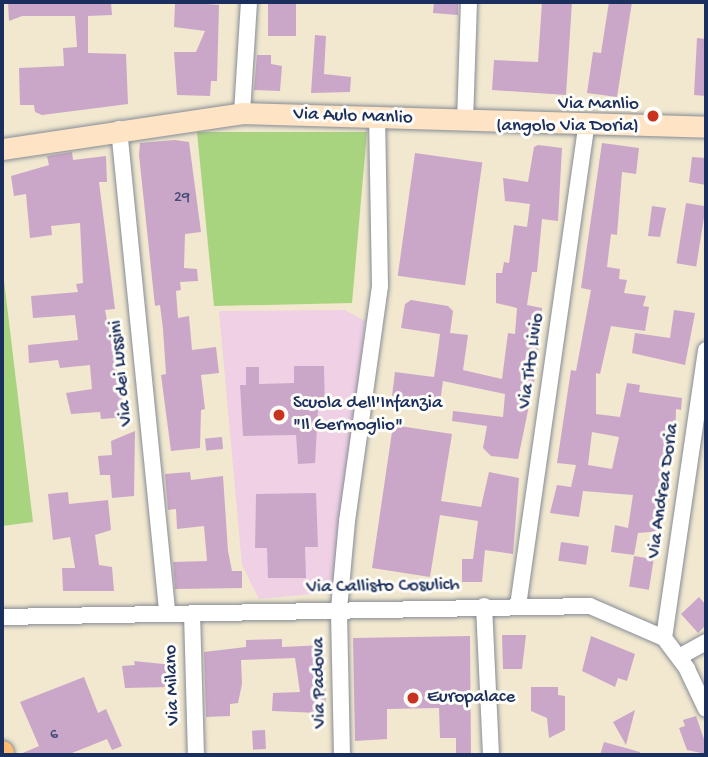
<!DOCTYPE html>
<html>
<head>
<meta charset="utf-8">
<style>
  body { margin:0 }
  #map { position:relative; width:708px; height:757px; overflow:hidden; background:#f1e8cf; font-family:"Gochi Hand",sans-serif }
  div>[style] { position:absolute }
  .built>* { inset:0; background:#f0d0e5 }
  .green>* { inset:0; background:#a8d37f }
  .building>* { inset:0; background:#caa7c8; transform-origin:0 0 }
  .roads { filter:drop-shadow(0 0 2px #868c96) drop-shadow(0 0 2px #868c96) }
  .street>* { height:16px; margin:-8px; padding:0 8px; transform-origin:8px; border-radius:8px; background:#fff }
  .secondary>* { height:21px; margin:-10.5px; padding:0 10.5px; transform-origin:10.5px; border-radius:10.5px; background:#fee4c5 }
  .primary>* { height:24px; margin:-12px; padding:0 12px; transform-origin:12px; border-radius:12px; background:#fdbc6f }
  .dots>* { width:19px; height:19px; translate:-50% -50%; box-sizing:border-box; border:4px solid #fdfcf7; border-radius:50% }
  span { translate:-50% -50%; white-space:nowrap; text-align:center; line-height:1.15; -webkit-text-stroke:6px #fdfcf7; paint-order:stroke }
  .number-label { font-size:16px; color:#474d78 }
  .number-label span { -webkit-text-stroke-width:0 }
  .poi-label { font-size:19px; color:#1b2f5e }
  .right { translate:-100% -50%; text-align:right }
  .left { translate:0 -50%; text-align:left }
  .street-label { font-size:19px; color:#1b2f5e }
  .frame { position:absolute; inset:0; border:4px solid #1b2f5e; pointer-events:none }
</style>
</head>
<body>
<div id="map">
  <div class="built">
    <div style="clip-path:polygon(345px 310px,365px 321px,335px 592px,259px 599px,242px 565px,219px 311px)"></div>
  </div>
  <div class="green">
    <div style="clip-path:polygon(197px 132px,367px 132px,352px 303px,214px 306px)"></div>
    <div style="clip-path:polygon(2px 264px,33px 522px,2px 526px)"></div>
  </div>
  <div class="building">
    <div style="clip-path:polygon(8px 2px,111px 2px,112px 15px,88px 16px,88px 53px,126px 54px,128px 104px,42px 115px,35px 112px,34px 105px,20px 105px,19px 68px,64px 66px,63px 48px,77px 47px,75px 16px,22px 16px,9px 21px)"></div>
    <div style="clip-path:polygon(179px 2px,219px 5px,217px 81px,211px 81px,210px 96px,177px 95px,174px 52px,196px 52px,205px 31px,174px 27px,175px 4px)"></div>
    <div style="left:268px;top:2px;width:28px;height:34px"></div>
    <div style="clip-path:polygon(434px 2px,458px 2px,458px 15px,433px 13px)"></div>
    <div style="clip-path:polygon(542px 2px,572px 2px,566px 95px,492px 90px,494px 60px,538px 62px)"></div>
    <div style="clip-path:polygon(609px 2px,632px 2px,617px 97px,587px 93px,593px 52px,601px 53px)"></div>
    <div style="clip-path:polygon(315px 35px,326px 36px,324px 74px,351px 77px,350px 92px,311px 93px)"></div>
    <div style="clip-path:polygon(697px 38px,706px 39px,706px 96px,694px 95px)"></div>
    <div style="clip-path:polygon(257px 55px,271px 55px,271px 64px,282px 66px,280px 91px,254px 90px)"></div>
    <div style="clip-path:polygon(175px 140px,189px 142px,201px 232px,185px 234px,184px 268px,197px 269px,198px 281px,180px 282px,181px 290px,176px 291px,178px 318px,189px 316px,192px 350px,216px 347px,219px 373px,201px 375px,205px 409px,201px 410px,200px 448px,171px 451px,161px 375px,166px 374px,163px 329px,160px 305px,155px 306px,139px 155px,140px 143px)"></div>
    <div style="clip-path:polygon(evenodd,602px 143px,639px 148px,636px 174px,622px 172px,617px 235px,611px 234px,607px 267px,620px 269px,619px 279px,627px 280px,624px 293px,646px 296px,643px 306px,649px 307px,645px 331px,611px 326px,600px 374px,596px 373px,596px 414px,620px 417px,627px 383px,640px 385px,639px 392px,682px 398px,681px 410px,676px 409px,675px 447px,664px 476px,661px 531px,638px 533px,634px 555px,611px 552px,615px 525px,628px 528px,633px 495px,583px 491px,579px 517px,550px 513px,557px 485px,571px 487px,576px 465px,557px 463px,571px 370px,576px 371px,591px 290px,581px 288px,602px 143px,592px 432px,619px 437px,612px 469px,588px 465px,592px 432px)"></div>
    <div style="clip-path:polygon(538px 145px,562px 148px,558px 221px,542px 219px,537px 272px,532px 272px,527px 305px,542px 308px,536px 372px,518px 459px,491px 456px,483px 448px,487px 426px,452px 421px,453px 411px,503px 417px,505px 394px,443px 381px,440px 403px,434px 407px,392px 396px,395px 372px,434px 377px,438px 350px,440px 334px,401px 328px,405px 304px,411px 300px,448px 306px,453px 311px,450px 333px,468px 335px,463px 370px,502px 379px,508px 333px,515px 334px,517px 308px,496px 303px,496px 273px,502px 273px,504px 262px,509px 263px,514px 225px,527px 227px,530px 204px,505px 201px,503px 178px,528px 182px,534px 147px)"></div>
    <div style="clip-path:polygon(72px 152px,73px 160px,106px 156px,107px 182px,99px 182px,115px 309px,105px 310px,126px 417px,101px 419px,100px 412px,71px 414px,66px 393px,92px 389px,90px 365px,60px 368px,58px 360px,29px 363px,28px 345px,78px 340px,75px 315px,33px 318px,31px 296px,78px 292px,76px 284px,83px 283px,80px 223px,51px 226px,52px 235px,30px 238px,26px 194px,14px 196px,11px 176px,49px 165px,47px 156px)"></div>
    <div style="left:415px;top:153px;width:68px;height:124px;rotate:8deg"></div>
    <div style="clip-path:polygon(692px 157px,706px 158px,706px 185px,689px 182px)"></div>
    <div style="left:686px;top:203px;width:20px;height:61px;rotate:9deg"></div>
    <div style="clip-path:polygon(652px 206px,666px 208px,660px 237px,648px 236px)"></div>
    <div style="clip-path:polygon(674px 310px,695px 313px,685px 365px,632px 353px,635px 333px,670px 338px)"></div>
    <div style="clip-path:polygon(294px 366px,324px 366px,325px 410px,318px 410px,315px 463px,298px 464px,296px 435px,243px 436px,240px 385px,246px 385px,246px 367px,259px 367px,259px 384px,294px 383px)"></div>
    <div style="clip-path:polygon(393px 425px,452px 434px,441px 501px,481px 507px,489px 472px,519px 478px,513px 554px,485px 550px,482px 582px,462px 582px,462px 559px,473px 559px,478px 521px,440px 515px,430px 577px,372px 568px)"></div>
    <div style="clip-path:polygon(135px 431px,134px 496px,112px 498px,110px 475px,100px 475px,98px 456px,112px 455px,111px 441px)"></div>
    <div style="left:222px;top:437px;width:12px;height:17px;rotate:85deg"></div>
    <div style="clip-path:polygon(190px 472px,191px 480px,223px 476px,228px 551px,232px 571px,242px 571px,242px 588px,175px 589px,173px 562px,207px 561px,204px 526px,177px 529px,176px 509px,168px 510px,165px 474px)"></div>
    <div style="clip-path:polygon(68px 492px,69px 504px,108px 500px,111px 530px,95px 535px,99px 565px,112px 567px,114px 591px,63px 591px,62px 568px,75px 568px,70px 537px,53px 540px,48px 494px)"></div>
    <div style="clip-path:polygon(316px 493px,318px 547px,305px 547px,306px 578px,268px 578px,267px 548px,255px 548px,256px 494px)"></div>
    <div style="left:561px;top:542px;width:28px;height:19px;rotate:8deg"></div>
    <div style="left:634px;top:556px;width:20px;height:31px;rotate:9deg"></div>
    <div style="clip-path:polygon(699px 597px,706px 605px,706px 625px,698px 633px,681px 614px)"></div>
    <div style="clip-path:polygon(502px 635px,526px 635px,522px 669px,503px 669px)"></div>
    <div style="clip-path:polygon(470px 636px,471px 755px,456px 755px,456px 738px,440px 738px,439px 708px,387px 709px,387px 739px,355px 741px,353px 638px)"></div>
    <div style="clip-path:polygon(591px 636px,635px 654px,627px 681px,618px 678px,615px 687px,582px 671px)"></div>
    <div style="clip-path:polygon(282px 639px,282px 647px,324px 645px,326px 705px,319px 705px,319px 713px,272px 711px,273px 693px,300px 692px,295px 658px,241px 660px,242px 684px,238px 703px,230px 704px,230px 716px,206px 717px,204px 652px,246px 647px,246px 640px)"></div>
    <div style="clip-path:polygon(134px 661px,173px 665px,174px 682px,171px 687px,125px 688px,122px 666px,135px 665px)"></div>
    <div style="clip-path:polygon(84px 677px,98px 713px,106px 709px,122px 746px,112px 750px,107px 739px,67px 755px,18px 755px,39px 746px,20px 702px)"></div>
    <div style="clip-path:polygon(531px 687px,558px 687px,558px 695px,565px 696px,565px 730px,549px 738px,547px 718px,531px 711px)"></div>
    <div style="clip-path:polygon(635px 710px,626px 745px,613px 722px)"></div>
    <div style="clip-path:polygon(696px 716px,706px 745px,706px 754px,687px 750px,679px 728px,685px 726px,683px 720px)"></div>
    <div style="left:265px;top:730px;width:19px;height:13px;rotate:87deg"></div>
    <div style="clip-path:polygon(604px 742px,640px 752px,639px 755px,600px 755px)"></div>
  </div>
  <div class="roads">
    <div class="street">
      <div style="left:242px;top:113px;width:111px;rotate:-86.4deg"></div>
      <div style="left:465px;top:122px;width:120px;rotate:-88.1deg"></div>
      <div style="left:119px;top:129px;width:486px;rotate:84.3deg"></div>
      <div style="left:484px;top:606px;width:149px;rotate:87.3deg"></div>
      <div style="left:518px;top:606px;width:489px;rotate:-81.9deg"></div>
      <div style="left:192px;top:613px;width:142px;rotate:88.4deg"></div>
      <div style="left:2px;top:617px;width:588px;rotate:-1.07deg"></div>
      <div style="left:590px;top:606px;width:81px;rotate:23.4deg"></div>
      <div style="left:664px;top:638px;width:39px;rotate:53deg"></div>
      <div style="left:687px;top:669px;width:44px;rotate:64.6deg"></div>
      <div style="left:664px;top:638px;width:291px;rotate:-81.7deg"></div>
      <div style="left:679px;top:657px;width:31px;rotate:-29deg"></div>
      <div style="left:342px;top:755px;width:146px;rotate:-91.2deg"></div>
      <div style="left:339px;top:609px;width:88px;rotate:-84.8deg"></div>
      <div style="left:347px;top:521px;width:237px;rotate:-82deg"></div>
      <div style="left:380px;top:286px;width:168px;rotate:-91deg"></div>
    </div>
    <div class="secondary">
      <div style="left:2px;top:149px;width:243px;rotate:-8.5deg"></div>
      <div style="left:242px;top:113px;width:464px;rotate:1.7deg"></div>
    </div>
    <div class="primary">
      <div style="left:2px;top:753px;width:2px;rotate:90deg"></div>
    </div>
  </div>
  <div class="dots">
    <div style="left:653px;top:116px;background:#c8321e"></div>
    <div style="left:279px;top:415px;background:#c8321e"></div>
    <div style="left:413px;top:698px;background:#c8321e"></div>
  </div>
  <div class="number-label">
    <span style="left:182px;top:199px">29</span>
    <span style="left:54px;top:736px">6</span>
  </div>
  <div class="poi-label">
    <span class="right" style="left:639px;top:116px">Via Manlio<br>(angolo Via Doria)</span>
    <span class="left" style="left:293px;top:415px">Scuola dell'Infanzia<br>"Il Germoglio"</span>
    <span class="left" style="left:427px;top:698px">Europalace</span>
  </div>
  <div class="street-label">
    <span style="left:353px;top:117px;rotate:2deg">Via Aulo Manlio</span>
    <span style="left:532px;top:361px;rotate:-82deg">Via Tito Livio</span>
    <span style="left:122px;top:373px;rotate:-96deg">Via dei Lussini</span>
    <span style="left:664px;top:491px;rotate:-82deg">Via Andrea Doria</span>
    <span style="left:383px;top:587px;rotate:-1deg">Via Callisto Cosulich</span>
    <span style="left:320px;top:683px;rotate:-91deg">Via Padova</span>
    <span style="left:173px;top:685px;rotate:-92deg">Via Milano</span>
  </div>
  <div class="frame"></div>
</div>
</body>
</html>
